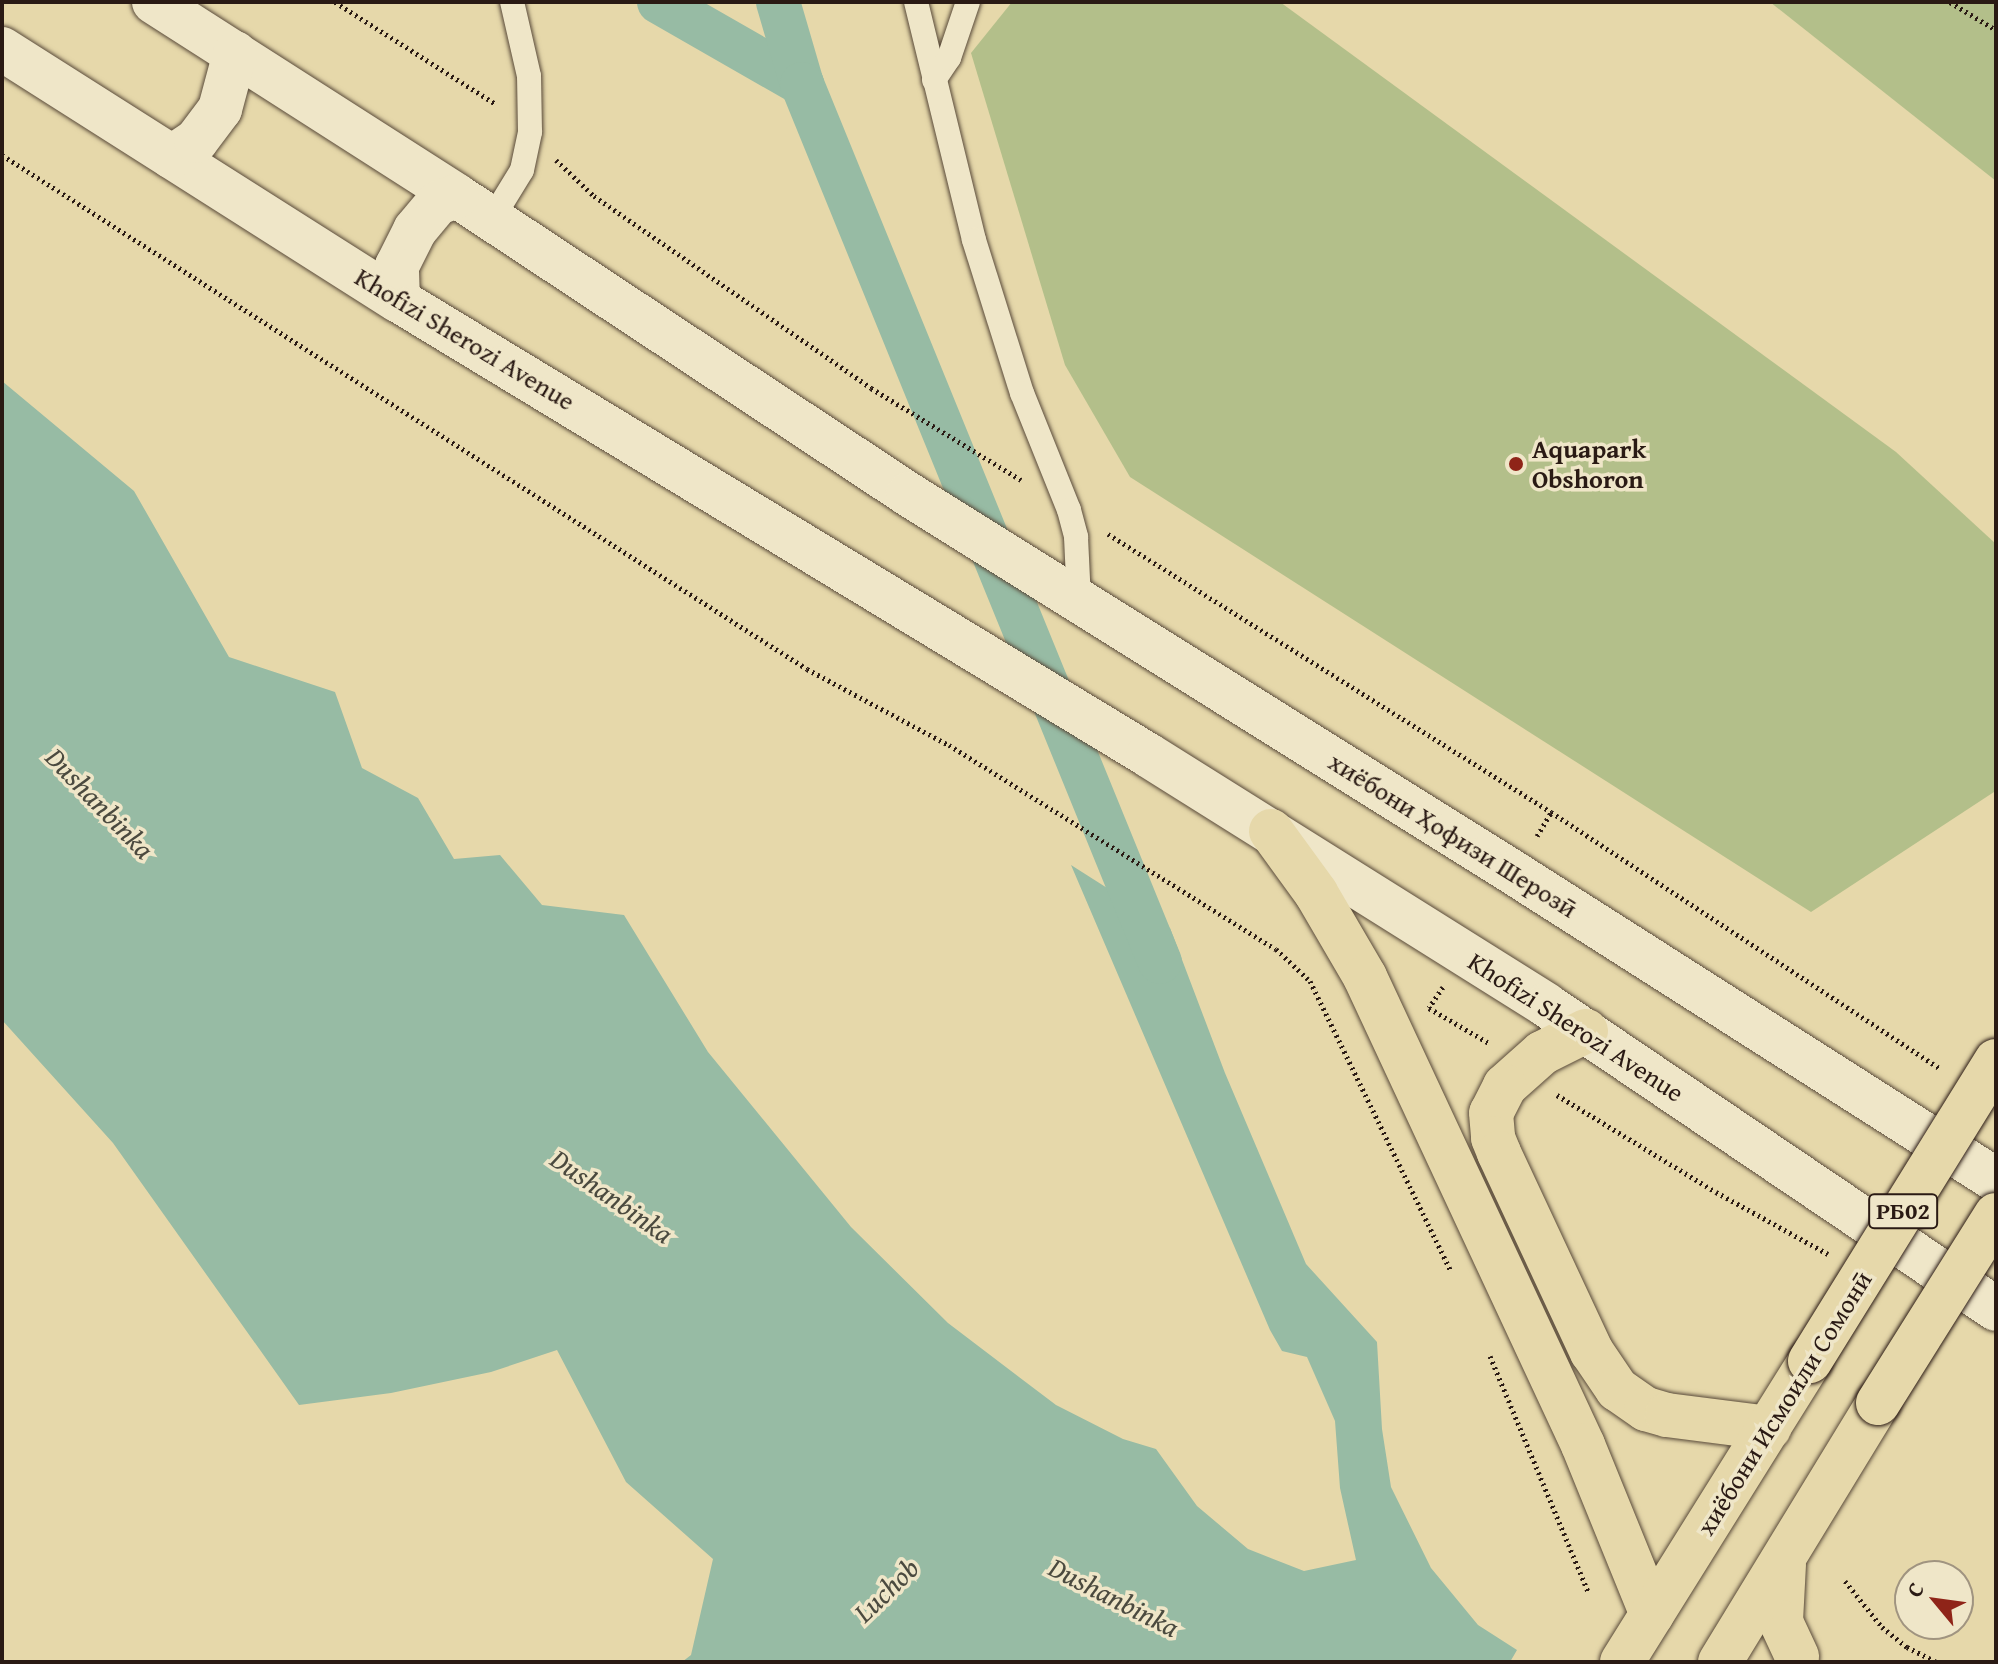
<!DOCTYPE html>
<html>
<head>
<meta charset="utf-8">
<style>
  body { margin:0 }
  #map { position:relative; width:1998px; height:1664px; overflow:hidden; background:#e6d8aa; font-family:"Gentium Book Plus",serif }
  div>[style] { position:absolute }
  .green>* { inset:0; background:#b3bf8a }
  .water>* { inset:0; background:#97bba4 }
  .canal>* { height:44px; margin:-22px; padding:0 22px; transform-origin:22px; border-radius:22px; background:#97bba4 }
  .path>* { height:5px; margin-top:-2.5px; transform-origin:0; background:repeating-linear-gradient(90deg,#2a1a14 0 2px,transparent 0 6px) }
  .roads { filter:drop-shadow(0 0 2px #594a3a) drop-shadow(0 0 2px #594a3a) }
  .lane>* { height:24px; margin:-12px; padding:0 12px; transform-origin:12px; border-radius:12px; background:#efe6c8 }
  .secondary>* { height:44px; margin:-22px; padding:0 22px; transform-origin:22px; border-radius:22px; background:#efe6c8 }
  .highway>* { height:44px; margin:-22px; padding:0 22px; transform-origin:22px; border-radius:22px; background:#e6d8aa }
  .bridges { filter:drop-shadow(0 0 2px #2a1a14) drop-shadow(0 0 2px #2a1a14) }
  .highway-bridge>* { height:44px; margin:-22px; padding:0 22px; transform-origin:22px; border-radius:22px; background:#e6d8aa }
  .dots>* { width:22px; height:22px; translate:-50% -50%; box-sizing:border-box; border:4px solid #efe6c8; border-radius:50% }
  span { translate:-50% -50%; white-space:nowrap; text-align:center; line-height:1.15; -webkit-text-stroke:7px #efe6c8; paint-order:stroke }
  .shield-label span { padding:2px 6px; background:#efe6c8; border:2px solid; border-radius:6px; -webkit-text-stroke-width:0 }
  .shield-label { font-size:24px; color:#2a1a14; font-weight:700 }
  .street-label { font-size:26px; color:#2a1a14 }
  .poi-label { font-size:26px; color:#2a1a14; font-weight:700 }
  .left { translate:0 -50%; text-align:left }
  .water-label { font-size:28px; color:#4b4a3f; font-style:italic }
  .frame { position:absolute; inset:0; border:4px solid #2a1a14; pointer-events:none }
  .north { position:absolute; left:1894px; top:1560px; width:80px; height:80px; box-sizing:border-box; background:#efe6c8; border:2px solid #a09480; border-radius:50%; rotate:299deg; font-size:22px; font-weight:700; line-height:32px; text-align:center; color:#2a1a14 }
  .north::after { content:''; display:block; margin:auto; width:28px; height:36px; background:#8f2418; clip-path:polygon(50% 0,100% 100%,50% 72%,0 100%) }
</style>
</head>
<body>
<div id="map">
  <div class="green">
    <div style="clip-path:polygon(1012px 2px,1280px 2px,1896px 452px,1996px 544px,1994px 792px,1811px 912px,1130px 477px,1065px 365px,971px 53px)"></div>
    <div style="clip-path:polygon(1770px 2px,1996px 2px,1996px 181px)"></div>
  </div>
  <div class="water">
    <div style="clip-path:polygon(2px 381px,134px 491px,229px 657px,335px 692px,362px 768px,418px 798px,454px 859px,500px 855px,542px 905px,624px 915px,708px 1052px,851px 1227px,948px 1323px,1056px 1405px,1123px 1439px,1156px 1449px,1197px 1506px,1248px 1549px,1304px 1571px,1356px 1560px,1340px 1488px,1335px 1421px,1307px 1357px,1282px 1351px,1270px 1330px,1071px 865px,1170px 928px,1225px 1073px,1306px 1264px,1377px 1342px,1382px 1429px,1391px 1487px,1431px 1568px,1478px 1625px,1517px 1650px,1510px 1662px,682px 1662px,691px 1655px,713px 1559px,626px 1482px,557px 1350px,491px 1372px,391px 1393px,299px 1405px,113px 1143px,2px 1020px)"></div>
  </div>
  <div class="canal">
    <div style="left:659px;top:2px;width:165px;rotate:29.8deg"></div>
    <div style="left:778px;top:2px;width:85px;rotate:73.7deg"></div>
    <div style="left:802px;top:84px;width:948px;rotate:67.82deg"></div>
  </div>
  <div class="path">
    <div style="left:335px;top:2px;width:191px;rotate:32.4deg"></div>
    <div style="left:1950px;top:2px;width:54px;rotate:31.3deg"></div>
    <div style="left:2px;top:155px;width:955px;rotate:32.56deg"></div>
    <div style="left:807px;top:669px;width:161px;rotate:28.2deg"></div>
    <div style="left:949px;top:745px;width:385px;rotate:32deg"></div>
    <div style="left:1276px;top:949px;width:47px;rotate:43.3deg"></div>
    <div style="left:1310px;top:981px;width:322px;rotate:64.1deg"></div>
    <div style="left:556px;top:160px;width:52px;rotate:43.5deg"></div>
    <div style="left:594px;top:196px;width:337px;rotate:34.7deg"></div>
    <div style="left:871px;top:388px;width:176px;rotate:31.5deg"></div>
    <div style="left:1108px;top:534px;width:523px;rotate:32.11deg"></div>
    <div style="left:1551px;top:812px;width:467px;rotate:33.4deg"></div>
    <div style="left:1537px;top:836px;width:27px;rotate:-59deg"></div>
    <div style="left:1443px;top:987px;width:25px;rotate:124deg"></div>
    <div style="left:1429px;top:1008px;width:69px;rotate:30.3deg"></div>
    <div style="left:1557px;top:1095px;width:186px;rotate:31.4deg"></div>
    <div style="left:1716px;top:1192px;width:128px;rotate:29deg"></div>
    <div style="left:1490px;top:1356px;width:256px;rotate:67.4deg"></div>
    <div style="left:1845px;top:1581px;width:59px;rotate:51.2deg"></div>
    <div style="left:1882px;top:1627px;width:32px;rotate:39deg"></div>
    <div style="left:1907px;top:1647px;width:33px;rotate:27deg"></div>
  </div>
  <div class="roads">
    <div class="lane">
      <div style="left:916px;top:2px;width:245px;rotate:76.3deg"></div>
      <div style="left:974px;top:240px;width:160px;rotate:72.6deg"></div>
      <div style="left:1022px;top:393px;width:126px;rotate:68.1deg"></div>
      <div style="left:1069px;top:510px;width:28px;rotate:75deg"></div>
      <div style="left:1076px;top:537px;width:64px;rotate:87.3deg"></div>
      <div style="left:934px;top:80px;width:27px;rotate:-56deg"></div>
      <div style="left:949px;top:58px;width:59px;rotate:-71.3deg"></div>
      <div style="left:492px;top:219px;width:57px;rotate:-58.5deg"></div>
      <div style="left:522px;top:170px;width:39px;rotate:-78deg"></div>
      <div style="left:530px;top:132px;width:56px;rotate:-91deg"></div>
      <div style="left:529px;top:76px;width:76px;rotate:-102.9deg"></div>
    </div>
    <div class="secondary">
      <div style="left:154px;top:2px;width:360px;rotate:32.6deg"></div>
      <div style="left:457px;top:196px;width:541px;rotate:33.45deg"></div>
      <div style="left:908px;top:494px;width:715px;rotate:32.02deg"></div>
      <div style="left:1514px;top:873px;width:571px;rotate:32.49deg"></div>
      <div style="left:2px;top:49px;width:469px;rotate:32.4deg"></div>
      <div style="left:398px;top:300px;width:877px;rotate:31.24deg"></div>
      <div style="left:1148px;top:755px;width:470px;rotate:32.1deg"></div>
      <div style="left:1546px;top:1005px;width:543px;rotate:34.04deg"></div>
      <div style="left:172px;top:157px;width:29px;rotate:-34deg"></div>
      <div style="left:196px;top:141px;width:40px;rotate:-53deg"></div>
      <div style="left:220px;top:109px;width:58px;rotate:-75deg"></div>
      <div style="left:398px;top:300px;width:34px;rotate:-92deg"></div>
      <div style="left:397px;top:266px;width:40px;rotate:-63.4deg"></div>
      <div style="left:415px;top:230px;width:35px;rotate:-50deg"></div>
      <div style="left:438px;top:203px;width:20px;rotate:-20deg"></div>
    </div>
    <div class="highway">
      <div style="left:1271px;top:831px;width:77px;rotate:54deg"></div>
      <div style="left:1316px;top:893px;width:97px;rotate:59.7deg"></div>
      <div style="left:1365px;top:977px;width:516px;rotate:65.02deg"></div>
      <div style="left:1583px;top:1445px;width:183px;rotate:67.9deg"></div>
      <div style="left:1586px;top:1031px;width:49px;rotate:153.4deg"></div>
      <div style="left:1542px;top:1053px;width:50px;rotate:138.3deg"></div>
      <div style="left:1505px;top:1086px;width:30px;rotate:117deg"></div>
      <div style="left:1491px;top:1113px;width:25px;rotate:85deg"></div>
      <div style="left:1493px;top:1138px;width:16px;rotate:68deg"></div>
      <div style="left:1499px;top:1153px;width:220px;rotate:65deg"></div>
      <div style="left:1592px;top:1352px;width:45px;rotate:56deg"></div>
      <div style="left:1617px;top:1389px;width:35px;rotate:35deg"></div>
      <div style="left:1646px;top:1409px;width:22px;rotate:16deg"></div>
      <div style="left:1667px;top:1415px;width:103px;rotate:7.3deg"></div>
      <div style="left:1784px;top:1564px;width:58px;rotate:93deg"></div>
      <div style="left:1781px;top:1622px;width:38px;rotate:65deg"></div>
      <div style="left:1622px;top:1662px;width:355px;rotate:-58deg"></div>
      <div style="left:1720px;top:1662px;width:303px;rotate:-58.6deg"></div>
    </div>
  </div>
  <div class="bridges">
    <div class="highway-bridge">
      <div style="left:1810px;top:1361px;width:353px;rotate:-58.2deg"></div>
      <div style="left:1878px;top:1403px;width:222px;rotate:-57.9deg"></div>
    </div>
  </div>
  <div class="dots">
    <div style="left:1516px;top:464px;background:#8f2418"></div>
  </div>
  <div class="shield-label">
    <span style="left:1903px;top:1211px">РБ02</span>
  </div>
  <div class="street-label">
    <span style="left:465px;top:339px;rotate:31deg">Khofizi Sherozi Avenue</span>
    <span style="left:1453px;top:835px;rotate:32deg">хиёбони Ҳофизи Шерозӣ</span>
    <span style="left:1576px;top:1027px;rotate:33deg">Khofizi Sherozi Avenue</span>
    <span style="left:1784px;top:1403px;rotate:-58deg">хиёбони Исмоили Сомонӣ</span>
  </div>
  <div class="poi-label">
    <span class="left" style="left:1532px;top:464px">Aquapark<br>Obshoron</span>
  </div>
  <div class="water-label">
    <span style="left:100px;top:803px;rotate:46deg">Dushanbinka</span>
    <span style="left:612px;top:1196px;rotate:35deg">Dushanbinka</span>
    <span style="left:886px;top:1590px;rotate:-44deg">Luchob</span>
    <span style="left:1114px;top:1597px;rotate:27deg">Dushanbinka</span>
  </div>
  <div class="frame"></div>
  <div class="north">С</div>
</div>
</body>
</html>
